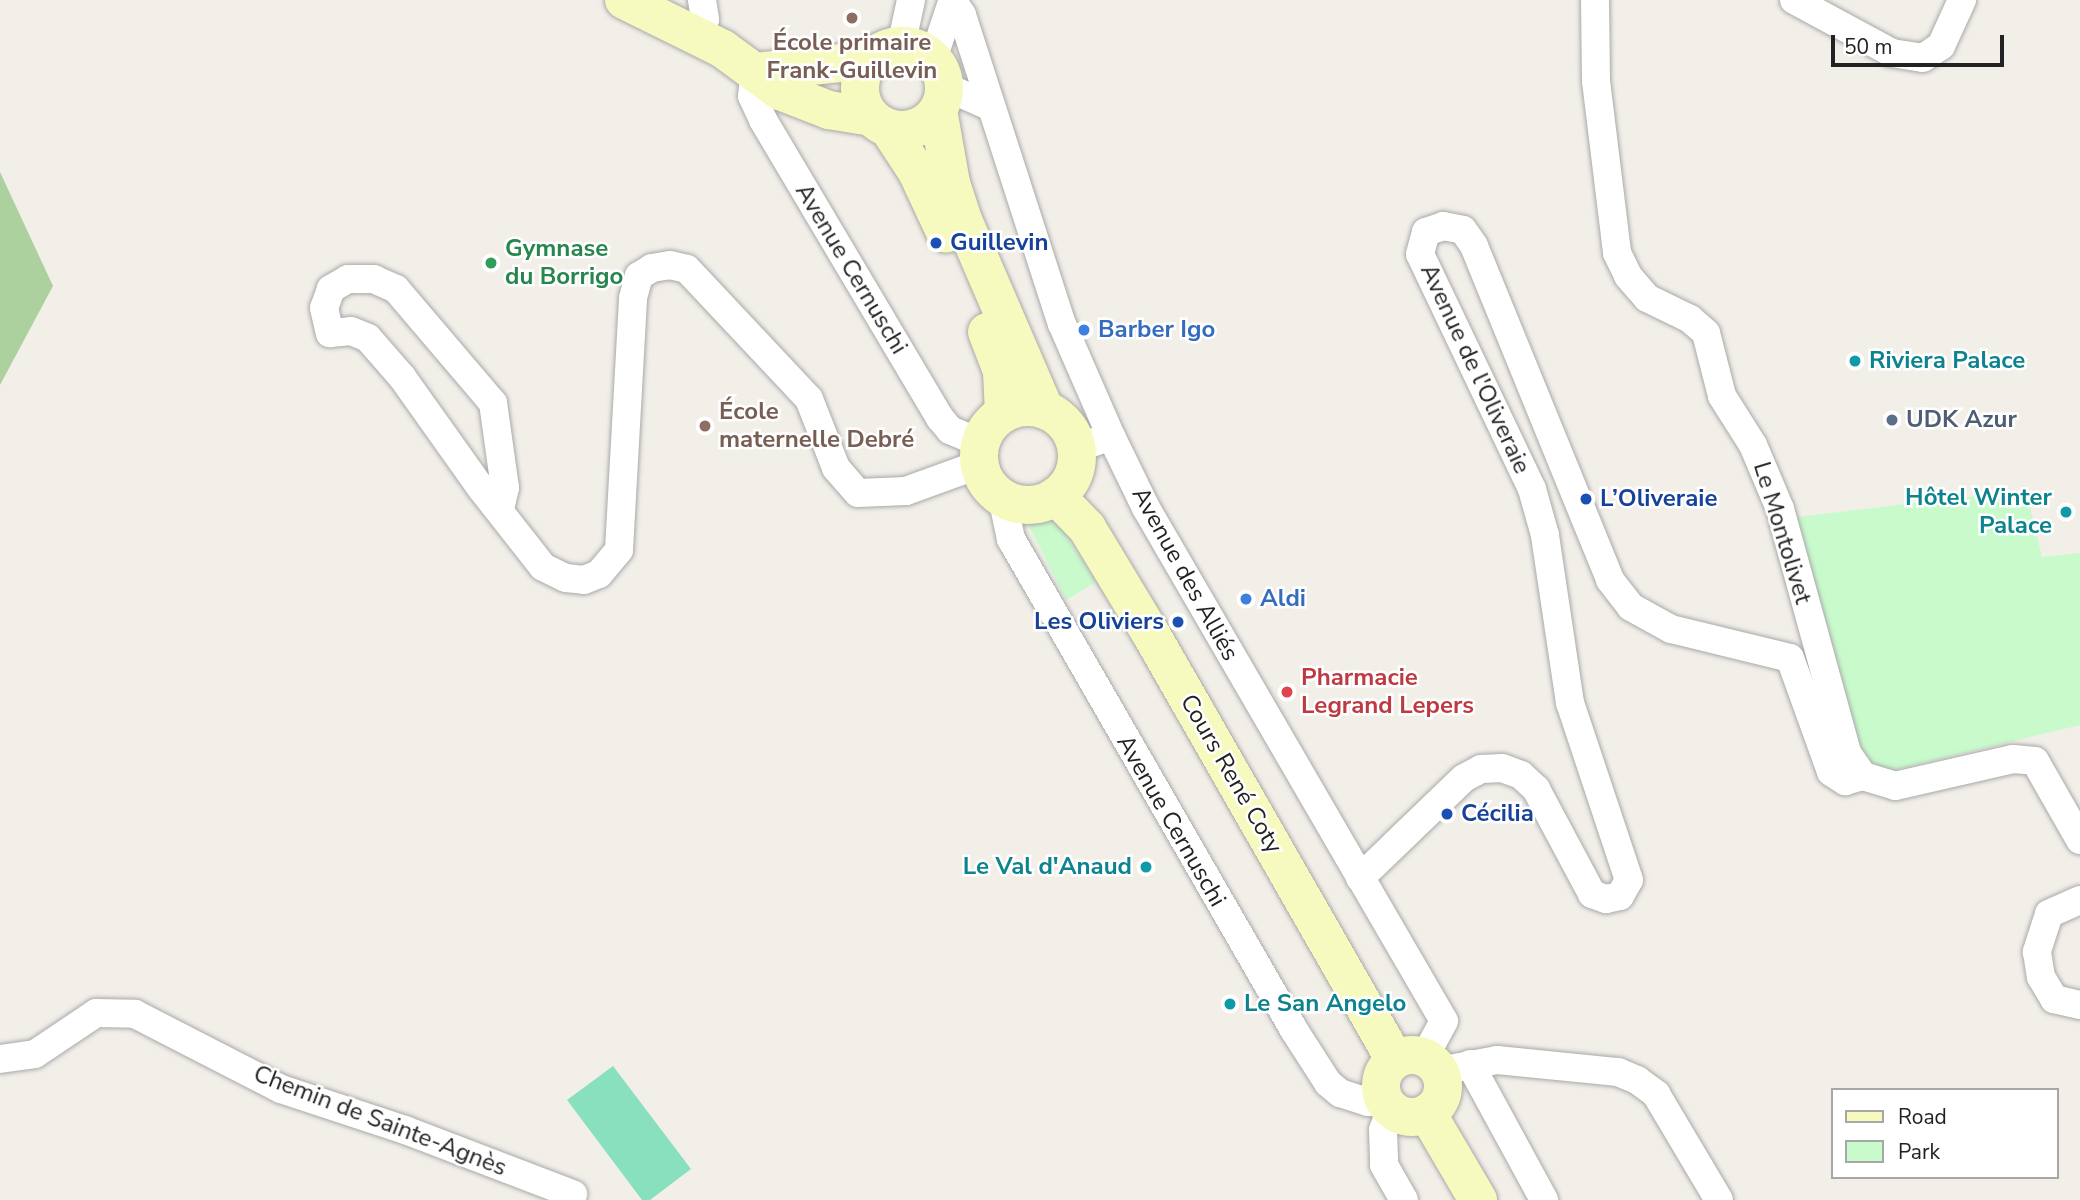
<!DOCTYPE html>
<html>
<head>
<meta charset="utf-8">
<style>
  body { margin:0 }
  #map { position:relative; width:2080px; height:1200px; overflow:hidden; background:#f2efe9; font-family:"Nunito Sans",sans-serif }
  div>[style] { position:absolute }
  .forest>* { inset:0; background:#add19e }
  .park>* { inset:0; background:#c8facc }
  .pitch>* { inset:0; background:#88e0be }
  .roads { filter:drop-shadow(0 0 2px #a9a9a9) drop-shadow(0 0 2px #a9a9a9) }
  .street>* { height:28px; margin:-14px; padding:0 14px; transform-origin:14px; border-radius:14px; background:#fff }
  .secondary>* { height:38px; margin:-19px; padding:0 19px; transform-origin:19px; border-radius:19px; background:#f7fabf }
  .secondary>.ring { margin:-19px; padding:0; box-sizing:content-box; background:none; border:38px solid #f7fabf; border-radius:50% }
  .dots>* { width:19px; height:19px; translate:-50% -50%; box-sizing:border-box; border:4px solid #fff; border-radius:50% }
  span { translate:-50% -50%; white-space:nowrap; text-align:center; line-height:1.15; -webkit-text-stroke:5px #fff; paint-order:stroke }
  .education-label { font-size:24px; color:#785e54; font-weight:700 }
  .left { translate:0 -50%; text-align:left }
  .transit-label { font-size:24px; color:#164399; font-weight:700 }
  .right { translate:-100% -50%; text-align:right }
  .leisure-label { font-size:24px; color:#27864d; font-weight:700 }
  .street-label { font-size:24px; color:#222 }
  .shop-label { font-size:24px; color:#366cbe; font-weight:700 }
  .culture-label { font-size:24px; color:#0d838f; font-weight:700 }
  .service-label { font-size:24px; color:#4e5e75; font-weight:700 }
  .health-label { font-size:24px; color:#be3a42; font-weight:700 }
  .legend { position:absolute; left:1831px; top:1088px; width:228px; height:91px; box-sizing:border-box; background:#fff; border:2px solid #a7a7a7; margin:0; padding:9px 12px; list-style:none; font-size:21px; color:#222 }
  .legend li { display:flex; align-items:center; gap:14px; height:35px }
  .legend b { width:35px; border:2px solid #a7a7a7 }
  .scale { position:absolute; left:1831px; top:35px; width:173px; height:32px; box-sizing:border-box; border:4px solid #222; border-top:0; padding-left:9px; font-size:21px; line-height:24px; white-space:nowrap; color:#222; -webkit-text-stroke:5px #fff; paint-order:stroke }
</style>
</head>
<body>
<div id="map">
  <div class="forest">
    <div style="clip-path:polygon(0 172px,53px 286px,0 385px)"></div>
  </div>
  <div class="park">
    <div style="clip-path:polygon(2026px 490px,2042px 557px,2080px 553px,2080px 725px,1890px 771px,1864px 761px,1797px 517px)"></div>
    <div style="clip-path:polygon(1053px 515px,1096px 582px,1066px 600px,1025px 518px)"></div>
  </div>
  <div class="pitch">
    <div style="clip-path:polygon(613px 1066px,691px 1169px,650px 1200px,642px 1200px,567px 1100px)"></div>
  </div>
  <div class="roads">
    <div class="street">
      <div style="left:952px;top:0;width:18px;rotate:56deg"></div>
      <div style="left:962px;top:15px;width:325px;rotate:72.1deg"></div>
      <div style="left:1062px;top:324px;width:122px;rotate:66.4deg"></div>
      <div style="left:1111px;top:436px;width:80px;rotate:64.1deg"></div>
      <div style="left:1146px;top:508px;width:593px;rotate:59.85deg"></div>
      <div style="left:1444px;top:1021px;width:42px;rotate:118.4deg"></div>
      <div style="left:1595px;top:0;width:81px;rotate:89.3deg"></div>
      <div style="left:1596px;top:81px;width:173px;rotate:83deg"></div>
      <div style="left:1617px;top:253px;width:25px;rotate:64deg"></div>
      <div style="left:1628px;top:276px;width:29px;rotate:49deg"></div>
      <div style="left:1647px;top:298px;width:48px;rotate:26deg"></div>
      <div style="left:1690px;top:319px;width:21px;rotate:41deg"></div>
      <div style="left:1706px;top:333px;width:65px;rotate:75.7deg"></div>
      <div style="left:1722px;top:396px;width:58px;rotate:57.7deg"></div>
      <div style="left:1753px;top:445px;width:69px;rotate:67.1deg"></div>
      <div style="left:1780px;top:509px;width:253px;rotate:74.6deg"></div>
      <div style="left:1847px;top:753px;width:28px;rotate:55deg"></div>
      <div style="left:1863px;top:776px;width:34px;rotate:17deg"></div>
      <div style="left:1895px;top:786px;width:121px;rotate:-12.9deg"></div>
      <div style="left:2013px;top:759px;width:22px;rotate:5deg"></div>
      <div style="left:2035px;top:761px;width:91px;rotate:60.3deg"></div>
      <div style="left:1794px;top:0;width:111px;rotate:28.4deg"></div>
      <div style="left:1892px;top:53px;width:31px;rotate:9deg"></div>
      <div style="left:1923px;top:58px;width:22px;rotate:-34deg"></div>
      <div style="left:1941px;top:46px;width:51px;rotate:-65.5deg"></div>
      <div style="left:698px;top:35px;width:17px;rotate:-66deg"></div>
      <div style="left:705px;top:19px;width:19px;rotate:-99deg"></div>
      <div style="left:901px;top:46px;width:47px;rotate:-77.7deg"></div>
      <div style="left:933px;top:59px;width:60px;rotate:-71.6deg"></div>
      <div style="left:755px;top:72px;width:24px;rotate:97deg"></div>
      <div style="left:752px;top:96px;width:26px;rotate:65deg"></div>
      <div style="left:763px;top:120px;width:347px;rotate:59.3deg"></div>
      <div style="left:940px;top:418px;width:16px;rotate:50deg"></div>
      <div style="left:950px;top:430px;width:34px;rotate:23deg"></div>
      <div style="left:944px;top:86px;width:51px;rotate:24.1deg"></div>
      <div style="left:1077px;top:448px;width:36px;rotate:-19deg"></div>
      <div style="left:1002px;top:497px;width:43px;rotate:77.9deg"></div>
      <div style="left:1011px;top:539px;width:567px;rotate:60.04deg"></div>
      <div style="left:1294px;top:1030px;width:63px;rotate:57.3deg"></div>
      <div style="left:1328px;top:1083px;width:16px;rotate:40deg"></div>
      <div style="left:1340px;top:1093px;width:29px;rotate:18deg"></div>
      <div style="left:1368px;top:1102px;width:16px;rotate:-7deg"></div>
      <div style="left:500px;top:509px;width:22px;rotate:-77deg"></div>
      <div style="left:505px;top:488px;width:86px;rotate:-98deg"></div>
      <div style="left:493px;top:403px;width:150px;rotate:-130.4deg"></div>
      <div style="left:396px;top:289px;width:24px;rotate:-156deg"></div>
      <div style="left:374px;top:279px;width:26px;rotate:180deg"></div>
      <div style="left:348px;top:279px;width:20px;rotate:150deg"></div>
      <div style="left:331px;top:289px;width:20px;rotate:110deg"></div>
      <div style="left:324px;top:308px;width:26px;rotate:77deg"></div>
      <div style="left:330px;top:333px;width:21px;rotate:-5deg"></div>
      <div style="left:351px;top:331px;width:18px;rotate:22deg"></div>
      <div style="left:368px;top:338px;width:52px;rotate:48.9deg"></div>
      <div style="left:402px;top:377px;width:136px;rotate:54.6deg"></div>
      <div style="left:481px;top:488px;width:100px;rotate:51.9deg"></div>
      <div style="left:543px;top:567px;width:25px;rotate:26deg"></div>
      <div style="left:566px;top:578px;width:18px;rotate:6deg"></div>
      <div style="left:584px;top:580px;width:16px;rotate:-22deg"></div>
      <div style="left:599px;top:574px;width:31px;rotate:-50deg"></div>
      <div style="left:619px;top:550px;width:252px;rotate:-86.8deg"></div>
      <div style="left:633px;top:298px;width:23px;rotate:-75deg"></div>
      <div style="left:639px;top:276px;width:15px;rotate:-32deg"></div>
      <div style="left:652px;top:268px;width:18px;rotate:-9deg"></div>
      <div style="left:670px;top:265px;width:17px;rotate:13deg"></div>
      <div style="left:687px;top:269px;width:178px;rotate:46.8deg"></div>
      <div style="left:809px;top:399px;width:74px;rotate:68.6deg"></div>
      <div style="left:836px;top:468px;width:33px;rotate:49deg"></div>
      <div style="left:858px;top:493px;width:48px;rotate:-2.4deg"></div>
      <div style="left:906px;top:491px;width:79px;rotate:-20deg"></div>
      <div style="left:1360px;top:878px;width:144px;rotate:-43.9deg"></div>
      <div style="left:1464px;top:778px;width:19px;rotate:-28deg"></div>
      <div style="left:1481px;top:769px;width:21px;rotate:-3deg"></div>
      <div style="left:1502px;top:768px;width:20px;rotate:20deg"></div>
      <div style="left:1521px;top:775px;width:21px;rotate:43deg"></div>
      <div style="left:1536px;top:789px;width:119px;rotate:61.9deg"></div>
      <div style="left:1592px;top:894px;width:15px;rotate:20deg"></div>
      <div style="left:1606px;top:899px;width:14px;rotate:-12deg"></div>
      <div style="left:1620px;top:896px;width:18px;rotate:-61deg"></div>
      <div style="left:1629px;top:880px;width:187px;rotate:-108.4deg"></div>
      <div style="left:1570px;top:703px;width:170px;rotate:-98.5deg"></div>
      <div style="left:1545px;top:535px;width:48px;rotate:-105.8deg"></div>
      <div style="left:1532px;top:489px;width:260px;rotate:-115.5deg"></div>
      <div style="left:1420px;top:254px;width:23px;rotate:-75deg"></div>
      <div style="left:1426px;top:232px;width:18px;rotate:-19deg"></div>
      <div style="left:1443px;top:226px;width:20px;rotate:11deg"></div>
      <div style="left:1463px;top:230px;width:19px;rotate:55deg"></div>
      <div style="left:1474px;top:246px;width:361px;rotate:67.8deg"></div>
      <div style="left:1610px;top:580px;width:34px;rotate:52deg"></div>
      <div style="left:1631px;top:607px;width:46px;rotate:28.8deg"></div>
      <div style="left:1671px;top:629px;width:122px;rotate:13.7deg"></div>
      <div style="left:1790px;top:658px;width:121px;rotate:70.2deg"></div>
      <div style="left:1831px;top:772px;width:17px;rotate:33deg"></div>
      <div style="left:1845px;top:781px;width:19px;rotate:-16deg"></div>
      <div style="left:2080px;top:900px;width:34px;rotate:156deg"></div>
      <div style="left:2049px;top:914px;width:40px;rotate:108deg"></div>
      <div style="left:2037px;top:952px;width:25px;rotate:81deg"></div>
      <div style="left:2041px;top:977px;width:26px;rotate:59deg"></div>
      <div style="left:2054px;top:999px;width:27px;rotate:13deg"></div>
      <div style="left:0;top:1059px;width:35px;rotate:-8deg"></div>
      <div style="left:35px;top:1054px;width:73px;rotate:-33.9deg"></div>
      <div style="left:96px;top:1013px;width:39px;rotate:1deg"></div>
      <div style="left:135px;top:1014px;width:164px;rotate:27.2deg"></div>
      <div style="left:281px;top:1089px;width:131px;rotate:18.3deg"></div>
      <div style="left:405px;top:1130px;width:180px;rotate:20.9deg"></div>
      <div style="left:1470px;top:1064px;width:155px;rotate:61.4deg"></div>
      <div style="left:1439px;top:1071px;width:59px;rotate:-10.7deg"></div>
      <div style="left:1497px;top:1060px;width:122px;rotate:5.7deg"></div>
      <div style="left:1618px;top:1072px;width:21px;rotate:23deg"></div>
      <div style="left:1637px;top:1080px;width:24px;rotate:36deg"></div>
      <div style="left:1656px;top:1094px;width:123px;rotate:59.3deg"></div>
      <div style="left:1391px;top:1109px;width:22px;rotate:111deg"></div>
      <div style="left:1383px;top:1130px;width:35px;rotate:88deg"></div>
      <div style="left:1384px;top:1165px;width:40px;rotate:60.3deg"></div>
    </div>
    <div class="secondary">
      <div style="left:624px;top:0;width:110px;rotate:26.3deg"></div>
      <div style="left:723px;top:49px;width:71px;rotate:36.4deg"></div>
      <div style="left:780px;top:91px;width:53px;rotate:21.2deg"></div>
      <div style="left:829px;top:110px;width:43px;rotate:9.5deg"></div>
      <div class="ring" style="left:860px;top:46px;width:46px;height:46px"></div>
      <div style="left:755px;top:72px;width:116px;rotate:-6deg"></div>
      <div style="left:938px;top:110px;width:74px;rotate:79.9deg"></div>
      <div style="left:951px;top:183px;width:39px;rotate:72deg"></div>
      <div style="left:963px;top:220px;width:207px;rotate:66.7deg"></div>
      <div style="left:889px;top:129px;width:51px;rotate:56.9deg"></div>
      <div style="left:917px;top:172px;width:68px;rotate:64.9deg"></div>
      <div style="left:987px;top:332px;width:42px;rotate:69deg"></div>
      <div style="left:1002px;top:371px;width:42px;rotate:87.3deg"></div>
      <div class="ring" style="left:979px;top:407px;width:60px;height:60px"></div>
      <div style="left:1056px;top:496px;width:45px;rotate:45.9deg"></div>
      <div style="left:1087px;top:528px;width:124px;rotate:58.9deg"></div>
      <div style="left:1151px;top:634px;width:491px;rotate:60.2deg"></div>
      <div class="ring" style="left:1381px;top:1055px;width:24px;height:24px"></div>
      <div style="left:1427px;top:1113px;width:101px;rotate:59.6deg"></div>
    </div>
  </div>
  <div class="dots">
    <div style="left:852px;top:18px;background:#8d6e63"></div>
    <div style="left:936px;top:243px;background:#1a4fb4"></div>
    <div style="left:491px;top:263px;background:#2e9e5b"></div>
    <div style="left:1084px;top:330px;background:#3f7fe0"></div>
    <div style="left:1855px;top:361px;background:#0f9aa8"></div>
    <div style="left:1892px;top:420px;background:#5c6f8a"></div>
    <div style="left:705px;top:426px;background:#8d6e63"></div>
    <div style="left:1586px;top:499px;background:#1a4fb4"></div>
    <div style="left:2066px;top:512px;background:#0f9aa8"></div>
    <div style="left:1246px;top:599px;background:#3f7fe0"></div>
    <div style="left:1178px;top:622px;background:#1a4fb4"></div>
    <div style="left:1287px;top:692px;background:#e0444e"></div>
    <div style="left:1447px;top:814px;background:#1a4fb4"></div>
    <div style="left:1146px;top:867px;background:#0f9aa8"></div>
    <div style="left:1230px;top:1004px;background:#0f9aa8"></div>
  </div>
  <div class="education-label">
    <span style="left:852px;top:57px">École primaire<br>Frank-Guillevin</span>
    <span class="left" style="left:719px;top:426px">École<br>maternelle Debré</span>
  </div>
  <div class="transit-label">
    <span class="left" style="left:950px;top:243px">Guillevin</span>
    <span class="left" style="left:1600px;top:499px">L’Oliveraie</span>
    <span class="right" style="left:1164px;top:622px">Les Oliviers</span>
    <span class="left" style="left:1461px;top:814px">Cécilia</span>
  </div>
  <div class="leisure-label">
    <span class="left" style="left:505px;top:263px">Gymnase<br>du Borrigo</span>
  </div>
  <div class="street-label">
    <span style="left:851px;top:269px;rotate:59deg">Avenue Cernuschi</span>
    <span style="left:1475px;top:369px;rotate:65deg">Avenue de l'Oliveraie</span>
    <span style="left:1782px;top:533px;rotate:73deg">Le Montolivet</span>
    <span style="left:1185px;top:574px;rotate:61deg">Avenue des Alliés</span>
    <span style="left:1231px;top:774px;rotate:60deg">Cours René Coty</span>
    <span style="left:1171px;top:821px;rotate:60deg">Avenue Cernuschi</span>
    <span style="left:380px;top:1121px;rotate:21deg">Chemin de Sainte-Agnès</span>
  </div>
  <div class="shop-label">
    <span class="left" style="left:1098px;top:330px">Barber Igo</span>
    <span class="left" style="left:1260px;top:599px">Aldi</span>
  </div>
  <div class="culture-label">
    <span class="left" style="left:1869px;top:361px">Riviera Palace</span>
    <span class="right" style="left:2052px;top:512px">Hôtel Winter<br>Palace</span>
    <span class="right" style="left:1132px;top:867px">Le Val d'Anaud</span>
    <span class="left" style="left:1244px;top:1004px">Le San Angelo</span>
  </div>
  <div class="service-label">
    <span class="left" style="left:1906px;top:420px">UDK Azur</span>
  </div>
  <div class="health-label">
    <span class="left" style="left:1301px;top:692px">Pharmacie<br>Legrand Lepers</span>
  </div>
  <ul class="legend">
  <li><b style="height:9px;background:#f7fabf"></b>Road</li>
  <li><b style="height:19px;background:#c8facc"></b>Park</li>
  </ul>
  <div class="scale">50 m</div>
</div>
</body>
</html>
